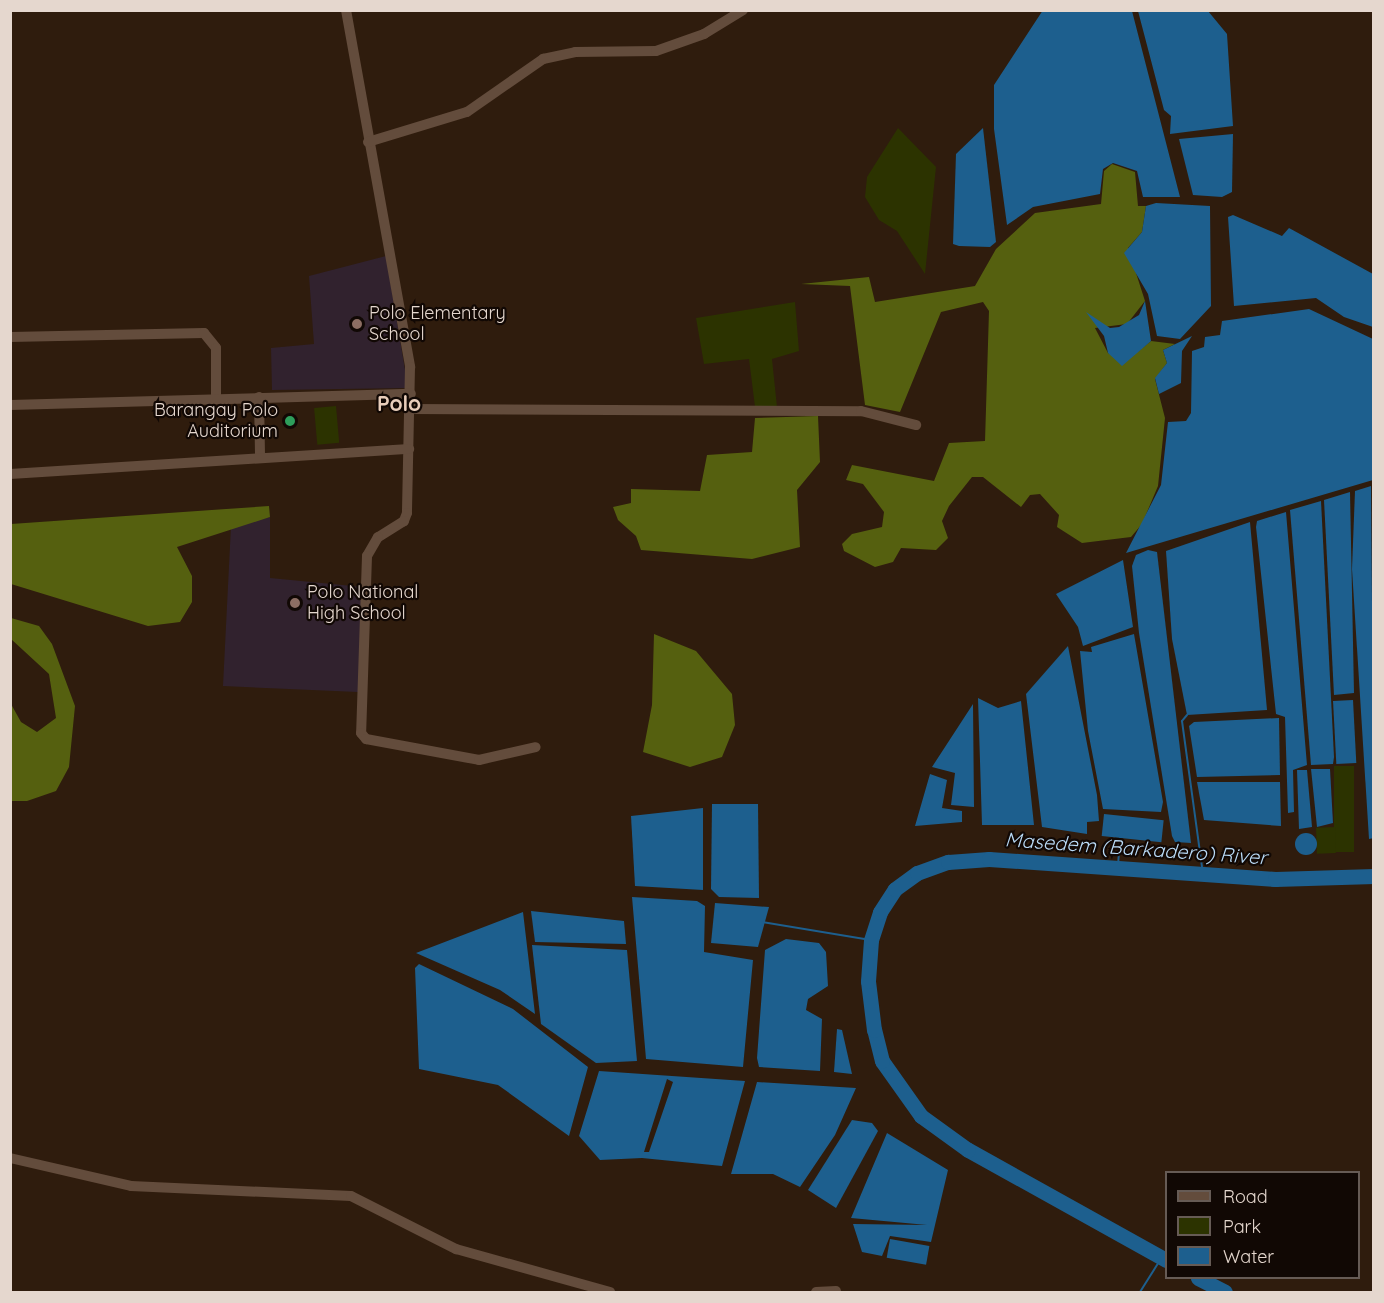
<!DOCTYPE html>
<html>
<head>
<meta charset="utf-8">
<style>
  body { margin:0 }
  #map { position:relative; width:1384px; height:1303px; overflow:hidden; background:#2f1c0d; font-family:Quicksand,sans-serif }
  div>[style] { position:absolute }
  .education>* { inset:0; background:#31222e }
  .green>* { inset:0; background:#2c3300; transform-origin:0 0 }
  .forest>* { inset:0; background:#55600f }
  .water>* { inset:0; background:#1d5f8e; transform-origin:0 0 }
  .round { border-radius:50% }
  .stream>* { height:2px; margin:-1px; padding:0 1px; transform-origin:1px; border-radius:1px; background:#1d5f8e }
  .river>* { height:15px; margin:-7.5px; padding:0 7.5px; transform-origin:7.5px; border-radius:7.5px; background:#1d5f8e }
  .minor>* { height:10px; margin:-5px; padding:0 5px; transform-origin:5px; border-radius:5px; background:#634c3c }
  .dots>* { width:16px; height:16px; translate:-50% -50%; box-sizing:border-box; border:3px solid #110804; border-radius:50% }
  span { translate:-50% -50%; white-space:nowrap; text-align:center; line-height:1.15; -webkit-text-stroke:4.5px #110804; paint-order:stroke }
  .poi-label { font-size:18px; color:#e5d7ce }
  .left { translate:0 -50%; text-align:left }
  .right { translate:-100% -50%; text-align:right }
  .water-label { font-size:20px; color:#badbf7; font-style:italic }
  .quarter-label { font-size:21px; color:#e8cdba; font-weight:700 }
  .frame { position:absolute; inset:0; border:12px solid #e5d7ce; pointer-events:none }
  .legend { position:absolute; left:1165px; top:1171px; width:195px; height:108px; box-sizing:border-box; background:#110804; border:2px solid #665b55; margin:0; padding:8px 10px; list-style:none; font-size:18px; color:#e5d7ce }
  .legend li { display:flex; align-items:center; gap:12px; height:30px }
  .legend b { width:30px; border:2px solid #665b55 }
</style>
</head>
<body>
<div id="map">
  <div class="education">
    <div style="clip-path:polygon(386px 256px,408px 388px,272px 390px,271px 348px,314px 344px,309px 276px)"></div>
    <div style="clip-path:polygon(270px 517px,270px 578px,363px 587px,358px 692px,223px 686px,231px 526px)"></div>
  </div>
  <div class="green">
    <div style="clip-path:polygon(898px 128px,936px 167px,925px 274px,897px 231px,879px 220px,865px 197px,867px 177px)"></div>
    <div style="clip-path:polygon(795px 302px,799px 351px,772px 359px,777px 407px,755px 407px,749px 359px,704px 364px,696px 318px)"></div>
    <div style="left:336px;top:406px;width:37px;height:22px;rotate:85deg"></div>
    <div style="left:1334px;top:766px;width:20px;height:86px"></div>
    <div style="left:1335px;top:827px;width:26px;height:19px;rotate:88deg"></div>
  </div>
  <div class="forest">
    <div style="clip-path:polygon(1112px 164px,1135px 172px,1138px 206px,1146px 206px,1142px 232px,1128px 248px,1145px 301px,1127px 324px,1095px 328px,1108px 353px,1126px 361px,1151px 341px,1175px 344px,1163px 350px,1167px 363px,1155px 379px,1165px 418px,1158px 486px,1142px 524px,1131px 537px,1082px 543px,1057px 527px,1059px 515px,1040px 494px,1030px 495px,1021px 507px,983px 477px,972px 477px,949px 506px,942px 521px,948px 538px,936px 550px,901px 548px,893px 562px,875px 567px,844px 551px,842px 544px,852px 534px,882px 527px,884px 512px,863px 484px,846px 480px,852px 465px,934px 481px,949px 443px,985px 441px,989px 311px,983px 302px,941px 312px,900px 412px,865px 405px,850px 286px,801px 284px,869px 277px,875px 302px,975px 286px,996px 249px,1035px 213px,1101px 204px,1104px 171px)"></div>
    <div style="clip-path:polygon(818px 416px,820px 462px,797px 490px,800px 547px,752px 559px,641px 550px,636px 536px,618px 520px,613px 507px,631px 503px,631px 489px,700px 491px,707px 455px,752px 452px,755px 418px)"></div>
    <div style="clip-path:polygon(269px 506px,270px 517px,177px 547px,192px 576px,192px 602px,180px 622px,148px 626px,11px 584px,11px 524px)"></div>
    <div style="clip-path:polygon(11px 618px,39px 626px,52px 644px,75px 706px,69px 767px,56px 791px,27px 801px,11px 801px,11px 704px,21px 722px,37px 732px,56px 718px,49px 674px,11px 639px)"></div>
    <div style="clip-path:polygon(654px 634px,696px 651px,732px 694px,735px 725px,722px 757px,690px 767px,643px 752px,652px 705px)"></div>
  </div>
  <div class="water">
    <div style="clip-path:polygon(1043px 10px,1132px 11px,1180px 197px,1143px 197px,1137px 171px,1113px 163px,1103px 169px,1100px 194px,1033px 207px,1007px 225px,994px 129px,994px 85px)"></div>
    <div style="clip-path:polygon(1138px 11px,1208px 11px,1227px 34px,1233px 126px,1170px 134px,1171px 116px,1164px 110px)"></div>
    <div style="clip-path:polygon(983px 128px,996px 242px,990px 247px,959px 246px,953px 244px,956px 154px)"></div>
    <div style="clip-path:polygon(1233px 134px,1232px 192px,1222px 197px,1193px 195px,1179px 139px)"></div>
    <div style="clip-path:polygon(1156px 203px,1210px 206px,1211px 306px,1180px 339px,1157px 336px,1148px 294px,1124px 253px,1142px 232px,1146px 206px)"></div>
    <div style="clip-path:polygon(1233px 215px,1282px 236px,1289px 228px,1373px 274px,1373px 327px,1344px 317px,1316px 298px,1234px 306px,1228px 217px)"></div>
    <div style="clip-path:polygon(1145px 301px,1151px 341px,1122px 366px,1108px 353px,1104px 336px,1086px 312px,1110px 328px,1119px 327px,1139px 315px)"></div>
    <div style="clip-path:polygon(1309px 309px,1373px 339px,1373px 480px,1126px 553px,1161px 485px,1168px 422px,1186px 421px,1191px 413px,1192px 351px,1204px 347px,1205px 337px,1220px 335px,1222px 321px)"></div>
    <div style="clip-path:polygon(1192px 336px,1182px 351px,1181px 383px,1159px 394px,1155px 378px,1167px 363px,1163px 350px)"></div>
    <div style="clip-path:polygon(1371px 486px,1374px 838px,1369px 839px,1352px 569px,1355px 491px)"></div>
    <div style="clip-path:polygon(1350px 492px,1354px 693px,1334px 695px,1324px 500px)"></div>
    <div style="clip-path:polygon(1321px 501px,1334px 757px,1333px 764px,1311px 765px,1290px 510px)"></div>
    <div style="clip-path:polygon(1286px 512px,1307px 765px,1293px 770px,1294px 812px,1288px 813px,1285px 717px,1276px 714px,1256px 527px,1257px 521px)"></div>
    <div style="clip-path:polygon(1250px 522px,1267px 710px,1187px 715px,1172px 639px,1166px 551px)"></div>
    <div style="clip-path:polygon(1148px 550px,1157px 552px,1191px 843px,1175px 842px,1172px 836px,1139px 633px,1132px 566px,1136px 555px)"></div>
    <div style="clip-path:polygon(1123px 560px,1133px 627px,1083px 646px,1078px 627px,1056px 594px)"></div>
    <div style="clip-path:polygon(1134px 634px,1163px 802px,1161px 812px,1103px 809px,1088px 731px,1080px 651px,1092px 652px,1091px 647px)"></div>
    <div style="clip-path:polygon(1068px 646px,1097px 795px,1099px 821px,1087px 822px,1087px 834px,1042px 827px,1026px 694px)"></div>
    <div style="clip-path:polygon(978px 698px,998px 708px,1021px 701px,1034px 825px,982px 825px)"></div>
    <div style="left:1353px;top:700px;width:63px;height:20px;rotate:87deg"></div>
    <div style="clip-path:polygon(973px 704px,974px 807px,951px 805px,955px 773px,932px 767px)"></div>
    <div style="clip-path:polygon(1279px 718px,1280px 775px,1197px 777px,1189px 726px,1194px 722px)"></div>
    <div style="clip-path:polygon(1311px 769px,1330px 769px,1333px 823px,1317px 827px)"></div>
    <div style="clip-path:polygon(1297px 770px,1307px 770px,1312px 827px,1299px 829px)"></div>
    <div style="clip-path:polygon(930px 774px,947px 780px,942px 808px,962px 811px,962px 822px,915px 826px)"></div>
    <div style="clip-path:polygon(1197px 782px,1280px 782px,1281px 826px,1204px 820px)"></div>
    <div style="clip-path:polygon(712px 804px,758px 804px,759px 898px,719px 897px,711px 889px)"></div>
    <div style="clip-path:polygon(703px 808px,703px 890px,635px 886px,631px 816px)"></div>
    <div style="left:1104px;top:814px;width:60px;height:22px;rotate:6deg"></div>
    <div class="round" style="left:1295px;top:833px;width:22px;height:22px"></div>
    <div style="clip-path:polygon(632px 897px,697px 901px,705px 906px,704px 952px,753px 960px,743px 1067px,646px 1059px)"></div>
    <div style="clip-path:polygon(715px 903px,769px 907px,758px 947px,711px 943px)"></div>
    <div style="clip-path:polygon(531px 911px,624px 921px,626px 944px,535px 942px)"></div>
    <div style="clip-path:polygon(523px 912px,535px 1014px,500px 990px,416px 953px)"></div>
    <div style="clip-path:polygon(786px 939px,819px 943px,826px 952px,828px 986px,808px 999px,806px 1010px,822px 1019px,820px 1071px,759px 1067px,757px 1058px,765px 950px)"></div>
    <div style="clip-path:polygon(532px 945px,627px 950px,637px 1061px,596px 1063px,541px 1024px)"></div>
    <div style="clip-path:polygon(419px 964px,513px 1009px,588px 1067px,569px 1136px,498px 1085px,419px 1069px,415px 968px)"></div>
    <div style="clip-path:polygon(837px 1029px,842px 1030px,852px 1074px,834px 1072px)"></div>
    <div style="clip-path:polygon(evenodd,599px 1071px,745px 1081px,722px 1166px,642px 1158px,600px 1160px,579px 1136px,599px 1071px,667px 1079px,673px 1082px,649px 1152px,644px 1152px,667px 1079px)"></div>
    <div style="clip-path:polygon(757px 1082px,856px 1088px,835px 1135px,800px 1187px,773px 1174px,731px 1174px)"></div>
    <div style="clip-path:polygon(852px 1120px,872px 1123px,878px 1131px,836px 1208px,808px 1190px)"></div>
    <div style="clip-path:polygon(887px 1133px,948px 1170px,931px 1242px,890px 1236px,882px 1256px,862px 1252px,853px 1224px,927px 1225px,851px 1218px)"></div>
    <div style="left:890px;top:1239px;width:40px;height:19px;rotate:10deg"></div>
  </div>
  <div class="stream">
    <div style="left:1187px;top:715px;width:8px;rotate:130deg"></div>
    <div style="left:1182px;top:721px;width:154px;rotate:82.2deg"></div>
    <div style="left:1118px;top:866px;width:29px;rotate:-86deg"></div>
    <div style="left:762px;top:922px;width:110px;rotate:9.4deg"></div>
    <div style="left:1140px;top:1292px;width:41px;rotate:-57.8deg"></div>
  </div>
  <div class="river">
    <div style="left:1166px;top:1260px;width:227px;rotate:-150.9deg"></div>
    <div style="left:968px;top:1150px;width:58px;rotate:-144.1deg"></div>
    <div style="left:921px;top:1116px;width:67px;rotate:-125.3deg"></div>
    <div style="left:882px;top:1061px;width:32px;rotate:-104deg"></div>
    <div style="left:874px;top:1030px;width:49px;rotate:-97deg"></div>
    <div style="left:868px;top:981px;width:41px;rotate:-85.8deg"></div>
    <div style="left:871px;top:940px;width:29px;rotate:-72deg"></div>
    <div style="left:880px;top:912px;width:27px;rotate:-57deg"></div>
    <div style="left:895px;top:889px;width:27px;rotate:-36deg"></div>
    <div style="left:917px;top:873px;width:33px;rotate:-20deg"></div>
    <div style="left:948px;top:862px;width:41px;rotate:-4.2deg"></div>
    <div style="left:989px;top:859px;width:287px;rotate:4deg"></div>
    <div style="left:1275px;top:879px;width:99px;rotate:-1.7deg"></div>
    <div style="left:1198px;top:1278px;width:30px;rotate:27deg"></div>
  </div>
  <div class="minor">
    <div style="left:346px;top:10px;width:363px;rotate:79.8deg"></div>
    <div style="left:410px;top:367px;width:146px;rotate:91.2deg"></div>
    <div style="left:407px;top:513px;width:9px;rotate:111deg"></div>
    <div style="left:404px;top:521px;width:31px;rotate:148deg"></div>
    <div style="left:378px;top:537px;width:22px;rotate:120deg"></div>
    <div style="left:367px;top:556px;width:177px;rotate:91.9deg"></div>
    <div style="left:361px;top:733px;width:8px;rotate:50deg"></div>
    <div style="left:366px;top:739px;width:115px;rotate:10.5deg"></div>
    <div style="left:479px;top:760px;width:58px;rotate:-12.8deg"></div>
    <div style="left:368px;top:142px;width:103px;rotate:-16.9deg"></div>
    <div style="left:467px;top:112px;width:93px;rotate:-34.9deg"></div>
    <div style="left:543px;top:59px;width:33px;rotate:-12deg"></div>
    <div style="left:575px;top:52px;width:81px;rotate:-0.7deg"></div>
    <div style="left:656px;top:51px;width:51px;rotate:-19.5deg"></div>
    <div style="left:704px;top:34px;width:46px;rotate:-31.6deg"></div>
    <div style="left:10px;top:337px;width:194px;rotate:-1.2deg"></div>
    <div style="left:204px;top:333px;width:19px;rotate:51deg"></div>
    <div style="left:216px;top:348px;width:49px;rotate:90deg"></div>
    <div style="left:259px;top:397px;width:60px;rotate:89deg"></div>
    <div style="left:10px;top:405px;width:401px;rotate:-1.6deg"></div>
    <div style="left:411px;top:409px;width:450px;rotate:0.3deg"></div>
    <div style="left:861px;top:411px;width:57px;rotate:14.3deg"></div>
    <div style="left:10px;top:474px;width:400px;rotate:-3.6deg"></div>
    <div style="left:10px;top:1158px;width:124px;rotate:13deg"></div>
    <div style="left:131px;top:1186px;width:220px;rotate:2.6deg"></div>
    <div style="left:351px;top:1196px;width:118px;rotate:26.8deg"></div>
    <div style="left:456px;top:1249px;width:160px;rotate:15.6deg"></div>
    <div style="left:816px;top:1292px;width:20px;rotate:-3deg"></div>
  </div>
  <div class="dots">
    <div style="left:357px;top:324px;background:#8d6e63"></div>
    <div style="left:290px;top:421px;background:#2e9e5b"></div>
    <div style="left:295px;top:603px;background:#8d6e63"></div>
  </div>
  <div class="poi-label">
    <span class="left" style="left:369px;top:324px">Polo Elementary<br>School</span>
    <span class="right" style="left:278px;top:421px">Barangay Polo<br>Auditorium</span>
    <span class="left" style="left:307px;top:603px">Polo National<br>High School</span>
  </div>
  <div class="water-label">
    <span style="left:1136px;top:848px;rotate:4deg">Masedem (Barkadero) River</span>
  </div>
  <div class="quarter-label">
    <span style="left:399px;top:403px">Polo</span>
  </div>
  <div class="frame"></div>
  <ul class="legend">
  <li><b style="height:8px;background:#634c3c"></b>Road</li>
  <li><b style="height:16px;background:#2c3300"></b>Park</li>
  <li><b style="height:16px;background:#1d5f8e"></b>Water</li>
  </ul>
</div>
</body>
</html>
